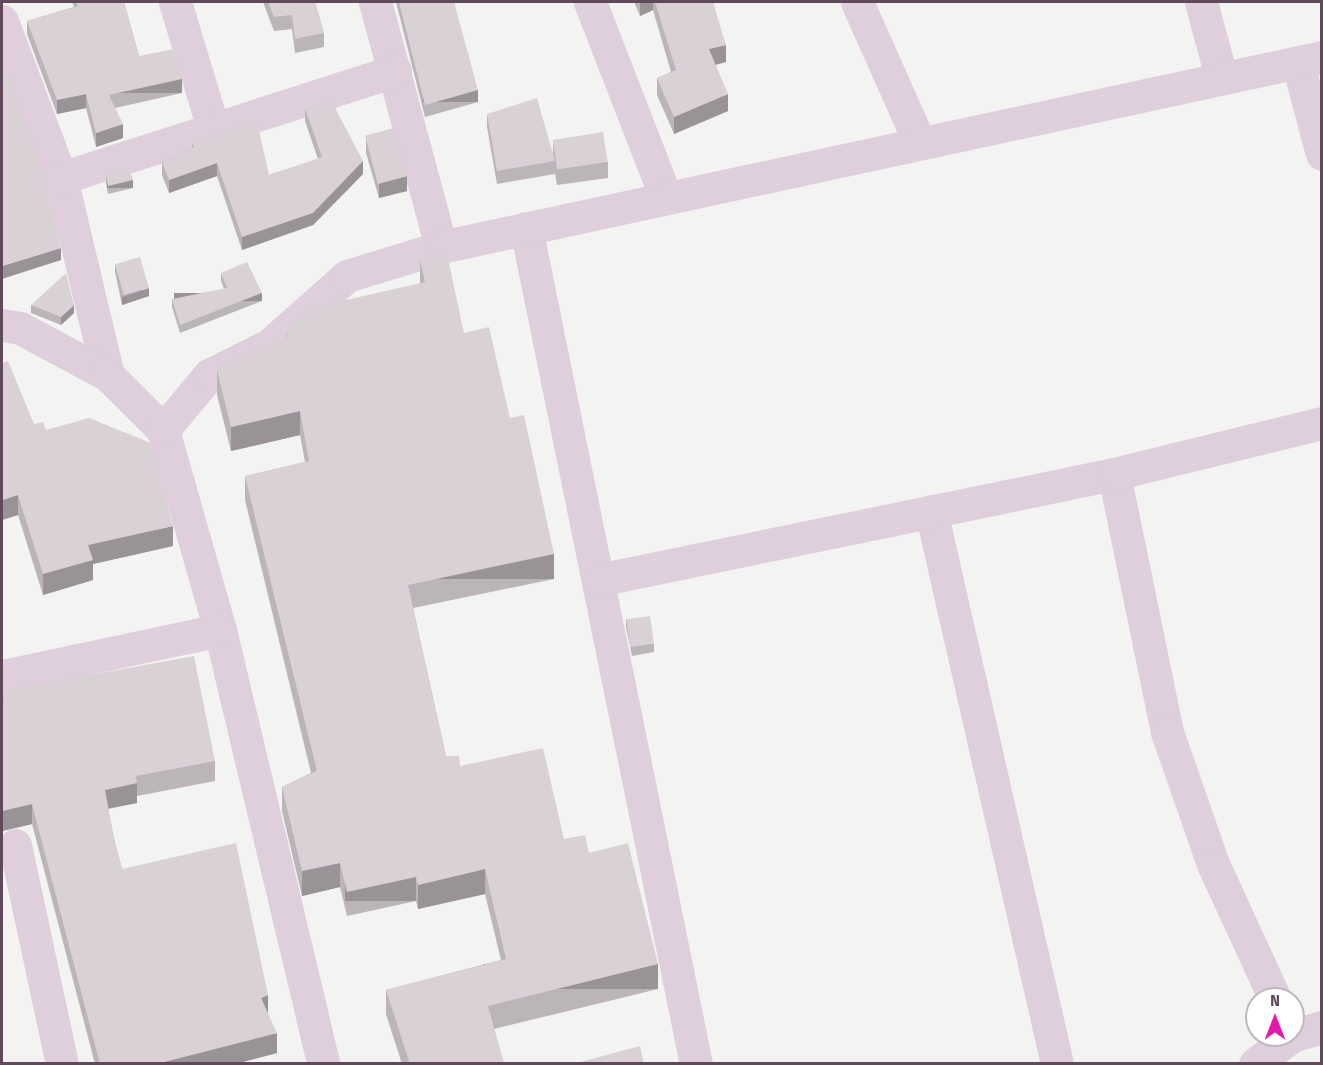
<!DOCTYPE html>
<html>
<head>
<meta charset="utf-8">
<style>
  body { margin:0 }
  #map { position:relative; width:1323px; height:1065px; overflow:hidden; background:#f3f4f2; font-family:"Fira Sans Condensed",sans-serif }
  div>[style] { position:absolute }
  .street>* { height:33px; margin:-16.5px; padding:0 16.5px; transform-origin:16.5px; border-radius:16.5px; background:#dfcedc }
  .wall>* { inset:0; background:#bbb4b9 }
  .shaded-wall>* { inset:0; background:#999296; transform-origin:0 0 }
  .building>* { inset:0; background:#dad1d7; transform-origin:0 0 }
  span { translate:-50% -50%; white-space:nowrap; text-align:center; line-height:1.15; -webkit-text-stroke:4.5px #fff; paint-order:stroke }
  .frame { position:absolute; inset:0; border:3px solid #61495c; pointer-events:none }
  .north { position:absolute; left:1245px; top:987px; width:60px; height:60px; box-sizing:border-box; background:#fff; border:2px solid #c0b6be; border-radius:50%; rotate:0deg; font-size:16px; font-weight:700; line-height:24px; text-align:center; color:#61495c }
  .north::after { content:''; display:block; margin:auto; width:21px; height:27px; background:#ea17af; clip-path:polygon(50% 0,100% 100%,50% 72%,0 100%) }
</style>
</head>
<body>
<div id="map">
  <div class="street">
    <div style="left:175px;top:2px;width:132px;rotate:73.2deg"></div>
    <div style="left:375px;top:2px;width:254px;rotate:74.9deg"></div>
    <div style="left:590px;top:2px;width:210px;rotate:68.8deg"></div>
    <div style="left:857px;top:2px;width:152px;rotate:66deg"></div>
    <div style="left:1201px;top:2px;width:77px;rotate:74.9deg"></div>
    <div style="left:2px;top:21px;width:168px;rotate:69.4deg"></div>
    <div style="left:61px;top:178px;width:203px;rotate:76.6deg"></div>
    <div style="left:1298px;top:64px;width:93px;rotate:75.1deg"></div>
    <div style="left:61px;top:178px;width:351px;rotate:-17.8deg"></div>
    <div style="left:526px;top:228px;width:853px;rotate:78.51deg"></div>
    <div style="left:2px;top:325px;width:18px;rotate:9deg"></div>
    <div style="left:20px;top:328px;width:100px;rotate:28.1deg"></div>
    <div style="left:108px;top:375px;width:78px;rotate:45deg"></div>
    <div style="left:163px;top:430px;width:208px;rotate:74.1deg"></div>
    <div style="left:220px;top:630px;width:446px;rotate:76.6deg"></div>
    <div style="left:163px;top:430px;width:72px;rotate:-50.1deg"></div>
    <div style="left:209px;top:375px;width:67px;rotate:-26.6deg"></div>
    <div style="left:269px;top:345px;width:104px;rotate:-41.5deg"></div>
    <div style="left:347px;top:276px;width:98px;rotate:-17.1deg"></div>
    <div style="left:441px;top:247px;width:901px;rotate:-12.17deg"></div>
    <div style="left:1114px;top:474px;width:263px;rotate:78.4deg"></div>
    <div style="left:1167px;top:732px;width:140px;rotate:70.8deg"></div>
    <div style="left:1213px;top:864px;width:149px;rotate:65.3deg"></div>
    <div style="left:931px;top:511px;width:567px;rotate:77.16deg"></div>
    <div style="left:598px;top:580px;width:527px;rotate:-11.61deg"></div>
    <div style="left:1114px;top:474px;width:214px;rotate:-13.8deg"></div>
    <div style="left:2px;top:676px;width:223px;rotate:-11.9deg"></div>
    <div style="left:15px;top:845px;width:224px;rotate:77.9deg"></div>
    <div style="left:1255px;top:1064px;width:46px;rotate:-37.1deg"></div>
    <div style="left:1292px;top:1036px;width:31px;rotate:-17deg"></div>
  </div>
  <div class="wall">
    <div style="clip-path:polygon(72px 2px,124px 2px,139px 56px,182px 93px,115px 108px,123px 138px,96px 147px,86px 108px,57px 114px,27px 34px,27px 21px,74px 7px)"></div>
    <div style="clip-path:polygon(263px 2px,315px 2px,324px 33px,324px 47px,295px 53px,292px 29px,274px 31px)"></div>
    <div style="clip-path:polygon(396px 2px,454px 2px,478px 102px,425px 117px)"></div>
    <div style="clip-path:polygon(634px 2px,713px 2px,726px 62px,716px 65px,728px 111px,674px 134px,657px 95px,657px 78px,671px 72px,653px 10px,640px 16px)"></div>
    <div style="clip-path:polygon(305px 108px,363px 174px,313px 225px,242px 250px,217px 176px,169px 193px,162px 175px,162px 162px,192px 148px,192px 143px,269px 175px,318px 159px,305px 121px)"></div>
    <div style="clip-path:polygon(487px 114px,553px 153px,553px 140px,608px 162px,608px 178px,557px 185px,555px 173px,555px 174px,497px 184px,487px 127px)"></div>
    <div style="clip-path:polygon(366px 138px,407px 191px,379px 198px,366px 153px)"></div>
    <div style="clip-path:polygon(106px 175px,133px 188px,108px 194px,106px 183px)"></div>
    <div style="clip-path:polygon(420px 260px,464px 333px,510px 418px,554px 579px,413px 608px,446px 756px,564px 839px,589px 853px,658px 989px,494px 1029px,504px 1064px,402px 1064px,386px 1014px,386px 990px,501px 960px,485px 894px,418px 909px,416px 901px,347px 916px,340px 887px,302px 896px,282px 811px,282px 787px,311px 773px,245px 500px,245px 476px,305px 462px,300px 435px,231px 451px,217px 395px,217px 370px,286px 338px,286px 331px,420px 283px)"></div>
    <div style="clip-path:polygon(115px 264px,149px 296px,122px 305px,115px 272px)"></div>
    <div style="clip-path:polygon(221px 273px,262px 301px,180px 333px,172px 307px,172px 299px,224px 289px,221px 281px)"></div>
    <div style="clip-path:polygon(31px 305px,74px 313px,61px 325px,31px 313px)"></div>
    <div style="clip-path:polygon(34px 424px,46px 430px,173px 546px,93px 564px,93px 580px,43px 595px,18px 515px,2px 520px)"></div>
    <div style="clip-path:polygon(626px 619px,654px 644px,654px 652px,632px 656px,626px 627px)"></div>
    <div style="clip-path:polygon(2px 691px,215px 761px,215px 781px,137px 796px,137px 803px,108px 809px,115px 843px,122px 869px,268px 1015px,277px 1053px,235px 1064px,95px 1064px,32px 824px,2px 831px)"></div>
  </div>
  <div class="shaded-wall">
    <div style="clip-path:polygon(640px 2px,653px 2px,653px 10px,640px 16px)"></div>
    <div style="clip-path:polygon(726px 45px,726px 62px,709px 66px,709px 49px)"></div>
    <div style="left:182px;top:79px;width:14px;height:75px;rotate:90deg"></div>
    <div style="left:478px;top:90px;width:12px;height:55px;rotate:90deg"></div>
    <div style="clip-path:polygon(86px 94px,86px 108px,57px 114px,57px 100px)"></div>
    <div style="clip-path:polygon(728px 94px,728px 111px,674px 134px,674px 117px)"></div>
    <div style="clip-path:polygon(123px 124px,123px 138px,96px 147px,96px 133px)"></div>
    <div style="clip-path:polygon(363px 161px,363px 174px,313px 225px,242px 250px,242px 237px)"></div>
    <div style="clip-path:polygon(217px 163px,217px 176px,169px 193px,169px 180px)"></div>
    <div style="clip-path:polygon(407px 176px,407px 191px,379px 198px,379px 182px)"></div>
    <div style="left:133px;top:180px;width:8px;height:26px;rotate:90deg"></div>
    <div style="clip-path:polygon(61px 248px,61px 260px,2px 279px,2px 266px)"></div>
    <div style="clip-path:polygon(149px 288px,149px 296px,122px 305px,122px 297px)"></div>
    <div style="left:262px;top:293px;width:8px;height:88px;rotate:90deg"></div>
    <div style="clip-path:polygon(74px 305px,74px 313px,61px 325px,61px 317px)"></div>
    <div style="clip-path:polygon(300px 411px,300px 435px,231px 451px,231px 427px)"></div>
    <div style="clip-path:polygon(18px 495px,18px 515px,2px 520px,2px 500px)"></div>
    <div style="clip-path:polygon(173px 526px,173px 546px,93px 564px,93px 580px,43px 595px,43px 574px,88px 545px)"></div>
    <div style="left:554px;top:554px;width:25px;height:149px;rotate:90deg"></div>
    <div style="clip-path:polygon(137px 783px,137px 803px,105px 809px,105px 790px)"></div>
    <div style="clip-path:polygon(32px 804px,32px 824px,2px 831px,2px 811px)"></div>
    <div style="clip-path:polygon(340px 863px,340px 887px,302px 896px,302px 871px)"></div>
    <div style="clip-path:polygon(485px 869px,485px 894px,418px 909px,418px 885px)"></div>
    <div style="left:416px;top:877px;width:24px;height:71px;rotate:90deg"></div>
    <div style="left:658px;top:964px;width:25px;height:175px;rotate:90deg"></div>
    <div style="clip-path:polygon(268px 995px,268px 1015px,261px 998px)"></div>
    <div style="clip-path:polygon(277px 1033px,277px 1053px,235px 1064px,156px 1064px)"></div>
  </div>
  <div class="building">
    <div style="clip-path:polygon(76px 2px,124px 2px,139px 56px,174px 49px,182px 79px,109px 95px,123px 124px,96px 133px,86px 94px,57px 100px,27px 21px,78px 6px)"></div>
    <div style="clip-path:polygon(268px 2px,315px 2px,324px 33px,295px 39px,292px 15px,274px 17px)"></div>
    <div style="clip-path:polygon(399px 2px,454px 2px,478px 90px,425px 105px)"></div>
    <div style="clip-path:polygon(655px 2px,713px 2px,726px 45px,709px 49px,728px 94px,674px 117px,657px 78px,676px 70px)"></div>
    <div style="clip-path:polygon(2px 61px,43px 171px,61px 248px,2px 266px)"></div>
    <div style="clip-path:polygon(537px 98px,555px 161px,497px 171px,487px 114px)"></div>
    <div style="clip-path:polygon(331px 100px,363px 161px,313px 213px,242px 237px,217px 163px,169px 180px,162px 162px,194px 147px,192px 143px,257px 122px,269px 175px,322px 157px,305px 108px)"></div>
    <div style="left:394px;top:128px;width:50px;height:30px;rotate:75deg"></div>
    <div style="left:603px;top:132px;width:30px;height:51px;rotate:81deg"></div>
    <div style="clip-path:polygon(129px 168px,133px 180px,108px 186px,106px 175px)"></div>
    <div style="clip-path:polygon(447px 254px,464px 333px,489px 327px,510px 418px,524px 415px,554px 554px,408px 585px,446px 756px,459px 756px,460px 766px,543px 748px,564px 839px,585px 835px,589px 853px,628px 843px,658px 964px,488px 1006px,504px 1064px,410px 1064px,386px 990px,506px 959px,485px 869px,418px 885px,416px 877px,347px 892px,340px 863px,302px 871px,282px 787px,317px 771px,245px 476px,309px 461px,300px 411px,231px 427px,217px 370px,287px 337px,286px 331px,311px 308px,425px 282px,420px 260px)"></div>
    <div style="left:140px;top:257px;width:32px;height:26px;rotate:74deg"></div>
    <div style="clip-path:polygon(247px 262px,262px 293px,180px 325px,172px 299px,227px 288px,221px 273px)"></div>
    <div style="clip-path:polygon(66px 273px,74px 305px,61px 317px,31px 305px)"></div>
    <div style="clip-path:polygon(8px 361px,34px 424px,43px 422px,46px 430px,89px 418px,151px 443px,173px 526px,88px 545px,93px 560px,43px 574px,18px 495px,2px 500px,2px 363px)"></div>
    <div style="left:650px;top:616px;width:28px;height:24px;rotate:82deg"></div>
    <div style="clip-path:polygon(194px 656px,215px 761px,136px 776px,137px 783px,105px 790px,115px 843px,122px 869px,236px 843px,268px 995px,261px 998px,277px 1033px,156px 1064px,100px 1064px,32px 804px,2px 811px,2px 703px,4px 703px,2px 691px)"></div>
    <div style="clip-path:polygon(640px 1046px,644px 1064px,573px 1064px)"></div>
  </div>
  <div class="frame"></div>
  <div class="north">N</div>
</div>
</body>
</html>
